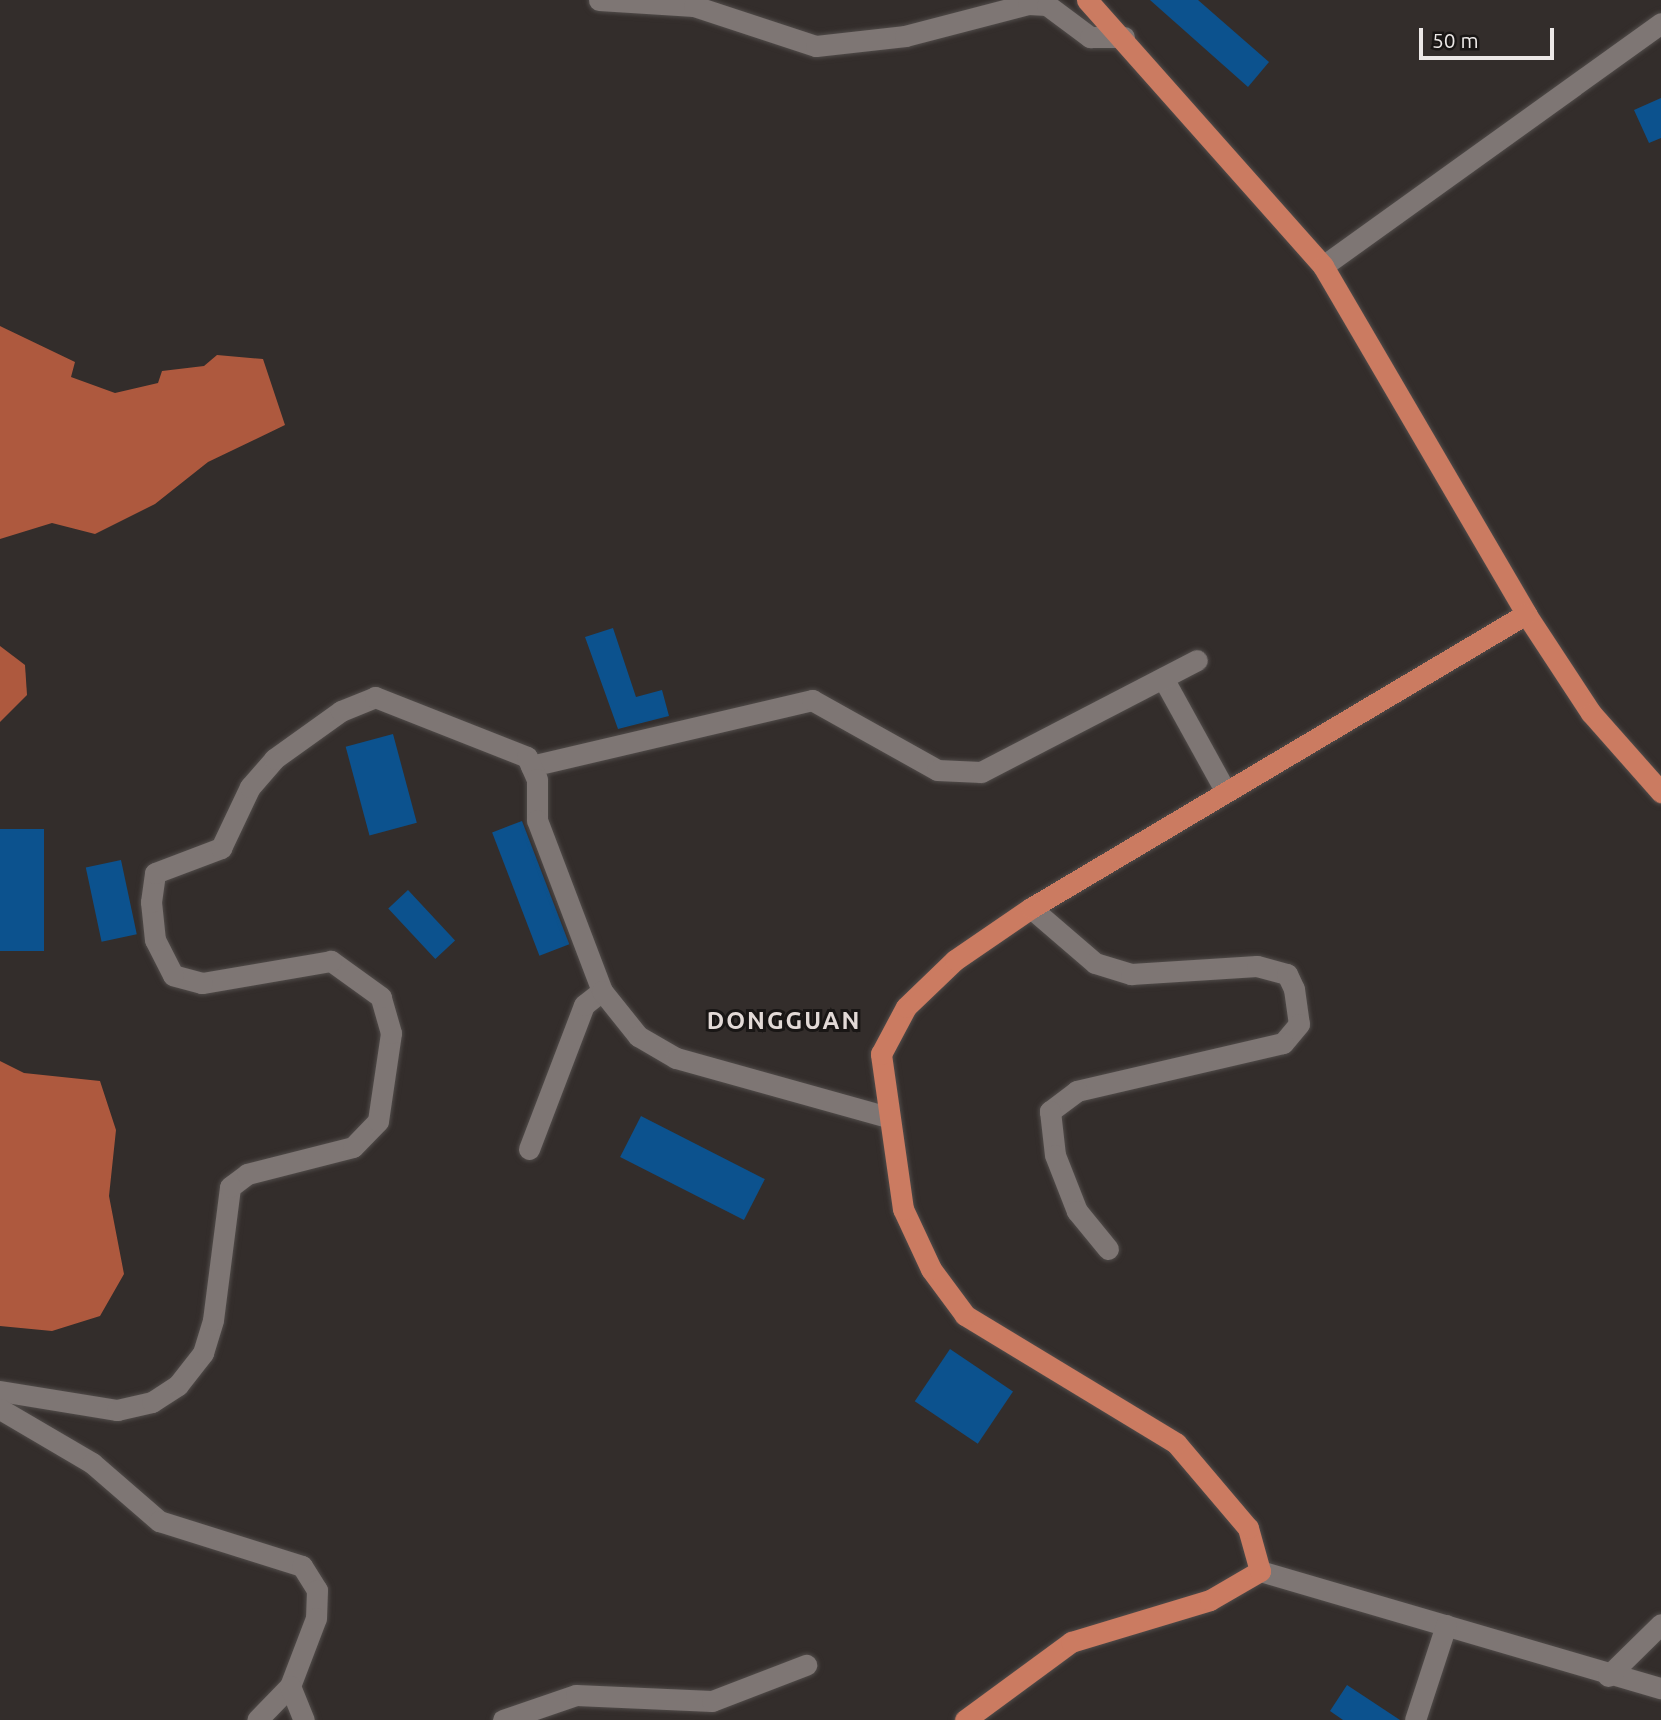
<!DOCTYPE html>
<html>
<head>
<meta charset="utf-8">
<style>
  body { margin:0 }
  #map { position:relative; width:1661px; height:1720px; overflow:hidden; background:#332d2b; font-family:Ubuntu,sans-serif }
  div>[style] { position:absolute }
  .water>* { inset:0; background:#ae593e }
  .building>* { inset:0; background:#0c528e; transform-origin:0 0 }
  .roads { filter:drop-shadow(0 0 2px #514c4a) drop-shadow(0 0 2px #514c4a) }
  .minor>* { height:21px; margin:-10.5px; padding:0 10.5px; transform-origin:10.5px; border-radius:10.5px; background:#7e7674 }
  .major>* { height:21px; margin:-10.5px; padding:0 10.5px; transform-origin:10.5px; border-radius:10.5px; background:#cb7b61 }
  span { translate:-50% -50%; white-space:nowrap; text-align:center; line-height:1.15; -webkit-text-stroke:6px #191615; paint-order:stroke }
  .district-label { font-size:24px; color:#e3dad7; font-weight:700; letter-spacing:2px }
  .scale { position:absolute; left:1419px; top:28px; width:135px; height:32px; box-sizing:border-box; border:4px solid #ece8e7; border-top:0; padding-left:9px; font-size:21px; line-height:24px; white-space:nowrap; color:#ece8e7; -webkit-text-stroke:5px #191615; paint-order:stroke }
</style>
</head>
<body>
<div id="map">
  <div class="water">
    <div style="clip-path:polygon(0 326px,75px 362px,71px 377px,115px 393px,158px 383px,162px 371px,204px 366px,217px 355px,263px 359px,285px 425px,208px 462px,155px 504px,95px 534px,52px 523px,0 539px)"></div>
    <div style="clip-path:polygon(0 646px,25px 665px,27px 695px,0 722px)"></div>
    <div style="clip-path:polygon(0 1061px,24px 1073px,100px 1081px,116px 1130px,109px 1196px,124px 1274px,100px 1316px,52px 1331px,0 1326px)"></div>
  </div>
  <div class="building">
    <div style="clip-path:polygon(1150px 0,1198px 0,1269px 62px,1248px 87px)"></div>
    <div style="clip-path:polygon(1661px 98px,1661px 138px,1649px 143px,1634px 110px)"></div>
    <div style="clip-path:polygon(613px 628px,636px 697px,662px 690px,669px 716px,618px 729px,585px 637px)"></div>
    <div style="left:393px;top:734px;width:92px;height:49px;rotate:75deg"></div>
    <div style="left:522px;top:821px;width:132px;height:32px;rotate:69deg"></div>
    <div style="left:0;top:829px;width:44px;height:122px"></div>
    <div style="left:121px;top:860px;width:76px;height:36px;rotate:78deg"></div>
    <div style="left:408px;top:890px;width:69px;height:27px;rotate:47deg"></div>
    <div style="left:641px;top:1116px;width:139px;height:46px;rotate:27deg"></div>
    <div style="left:950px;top:1349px;width:76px;height:63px;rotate:34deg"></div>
    <div style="clip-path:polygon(1347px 1685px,1400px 1720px,1343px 1720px,1330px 1711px)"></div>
  </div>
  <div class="roads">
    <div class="minor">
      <div style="left:599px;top:0;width:95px;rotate:3.6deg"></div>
      <div style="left:694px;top:6px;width:128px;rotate:18.2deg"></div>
      <div style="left:816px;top:46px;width:90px;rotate:-6.4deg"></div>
      <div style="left:905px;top:36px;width:127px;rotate:-14.6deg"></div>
      <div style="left:1028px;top:4px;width:19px;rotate:3deg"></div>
      <div style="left:1047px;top:5px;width:54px;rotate:36.7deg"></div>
      <div style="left:1090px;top:37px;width:34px"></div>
      <div style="left:1323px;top:266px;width:416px;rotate:-35.7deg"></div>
      <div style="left:1163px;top:678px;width:130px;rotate:61.1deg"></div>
      <div style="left:531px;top:766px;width:289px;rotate:-13.2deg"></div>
      <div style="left:812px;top:700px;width:143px;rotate:29.2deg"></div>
      <div style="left:937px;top:770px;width:44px;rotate:2.6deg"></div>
      <div style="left:981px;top:772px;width:243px;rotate:-27.4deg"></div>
      <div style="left:1031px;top:908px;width:84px;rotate:40.7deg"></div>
      <div style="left:1095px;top:963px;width:38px;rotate:17deg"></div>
      <div style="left:1131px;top:974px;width:126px;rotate:-3.6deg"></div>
      <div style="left:1257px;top:966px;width:31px;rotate:15deg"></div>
      <div style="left:1287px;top:974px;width:17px;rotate:65deg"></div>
      <div style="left:1294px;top:989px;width:35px;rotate:82deg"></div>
      <div style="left:1299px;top:1024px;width:25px;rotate:130deg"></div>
      <div style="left:1283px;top:1043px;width:212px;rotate:166.9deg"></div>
      <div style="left:1077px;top:1091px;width:34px;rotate:143deg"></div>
      <div style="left:1050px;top:1111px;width:44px;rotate:83.5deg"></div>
      <div style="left:1055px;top:1155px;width:60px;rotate:68.6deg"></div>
      <div style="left:1077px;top:1211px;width:49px;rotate:50.8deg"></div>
      <div style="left:529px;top:1149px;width:154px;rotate:-69.1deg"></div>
      <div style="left:584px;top:1005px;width:23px;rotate:-38deg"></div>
      <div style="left:0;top:1391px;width:119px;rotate:9.2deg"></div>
      <div style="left:117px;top:1410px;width:36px;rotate:-13deg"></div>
      <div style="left:152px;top:1402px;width:31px;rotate:-33deg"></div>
      <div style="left:178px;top:1385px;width:41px;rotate:-52deg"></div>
      <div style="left:203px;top:1353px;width:34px;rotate:-73deg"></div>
      <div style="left:213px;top:1320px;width:134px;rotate:-82.7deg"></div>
      <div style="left:230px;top:1187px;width:21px;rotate:-37deg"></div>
      <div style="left:247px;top:1174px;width:109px;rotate:-14.3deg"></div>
      <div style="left:353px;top:1147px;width:36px;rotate:-46deg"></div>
      <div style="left:378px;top:1121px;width:89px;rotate:-81.6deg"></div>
      <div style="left:391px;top:1033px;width:37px;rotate:-106deg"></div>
      <div style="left:381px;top:997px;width:62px;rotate:-144.2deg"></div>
      <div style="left:331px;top:961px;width:131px;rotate:170.3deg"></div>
      <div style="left:202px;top:983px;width:30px;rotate:-165deg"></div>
      <div style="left:173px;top:975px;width:39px;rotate:-117deg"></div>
      <div style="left:155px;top:940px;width:38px;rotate:-96deg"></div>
      <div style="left:151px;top:902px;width:29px;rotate:-82deg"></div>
      <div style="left:155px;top:873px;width:71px;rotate:-20.7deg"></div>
      <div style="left:221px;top:848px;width:68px;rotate:-64.6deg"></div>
      <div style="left:250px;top:787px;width:37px;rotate:-49deg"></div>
      <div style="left:274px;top:759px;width:82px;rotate:-35.6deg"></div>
      <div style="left:341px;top:711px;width:37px;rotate:-22deg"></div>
      <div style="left:375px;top:697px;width:163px;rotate:21.5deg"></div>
      <div style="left:527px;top:757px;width:24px;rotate:66deg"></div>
      <div style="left:537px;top:779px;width:41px;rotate:90deg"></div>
      <div style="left:537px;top:820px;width:183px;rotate:69.2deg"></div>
      <div style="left:602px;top:991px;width:58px;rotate:51.3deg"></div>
      <div style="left:638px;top:1036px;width:44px;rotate:30.1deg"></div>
      <div style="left:676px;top:1058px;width:219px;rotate:15.6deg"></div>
      <div style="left:0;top:1409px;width:107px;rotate:30.4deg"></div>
      <div style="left:92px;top:1463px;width:89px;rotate:40.9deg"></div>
      <div style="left:159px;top:1521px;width:150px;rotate:17.5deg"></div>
      <div style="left:302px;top:1566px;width:28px;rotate:58deg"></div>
      <div style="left:317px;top:1590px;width:28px;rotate:92deg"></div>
      <div style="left:316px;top:1618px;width:73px;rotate:110.9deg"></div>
      <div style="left:290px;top:1686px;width:47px;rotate:134.1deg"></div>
      <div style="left:1260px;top:1571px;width:418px;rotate:16.3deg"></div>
      <div style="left:1608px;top:1676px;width:74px;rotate:-44.5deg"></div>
      <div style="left:290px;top:1686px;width:37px;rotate:68deg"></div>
      <div style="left:503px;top:1720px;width:77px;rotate:-18.9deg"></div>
      <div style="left:576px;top:1695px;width:136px;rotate:2.5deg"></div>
      <div style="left:712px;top:1701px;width:101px;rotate:-21deg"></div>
      <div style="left:1415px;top:1720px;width:100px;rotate:-71.9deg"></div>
    </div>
    <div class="major">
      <div style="left:1087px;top:0;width:356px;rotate:48.4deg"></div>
      <div style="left:1323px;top:266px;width:403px;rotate:59.7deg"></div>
      <div style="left:1526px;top:614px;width:118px;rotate:56.7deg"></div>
      <div style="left:1591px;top:713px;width:106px;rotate:48.5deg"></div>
      <div style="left:965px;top:1720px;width:132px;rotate:-36.3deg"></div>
      <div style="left:1071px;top:1642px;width:145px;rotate:-16.8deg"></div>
      <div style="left:1210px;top:1600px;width:58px;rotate:-30.1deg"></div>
      <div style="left:1260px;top:1571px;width:45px;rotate:-105.6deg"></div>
      <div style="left:1248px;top:1528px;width:111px;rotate:-130.3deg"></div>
      <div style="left:1176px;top:1443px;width:247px;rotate:-148.8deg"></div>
      <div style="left:965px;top:1315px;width:57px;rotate:-126.5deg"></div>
      <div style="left:931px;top:1269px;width:66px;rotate:-115deg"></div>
      <div style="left:903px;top:1209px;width:157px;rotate:-98.1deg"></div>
      <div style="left:881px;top:1054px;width:53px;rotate:-62deg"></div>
      <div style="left:906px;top:1007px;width:68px;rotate:-43.8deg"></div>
      <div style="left:955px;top:960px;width:92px;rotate:-34.4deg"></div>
      <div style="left:1031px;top:908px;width:576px;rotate:-30.71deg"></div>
    </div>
  </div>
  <div class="district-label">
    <span style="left:784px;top:1021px">DONGGUAN</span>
  </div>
  <div class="scale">50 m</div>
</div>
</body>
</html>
